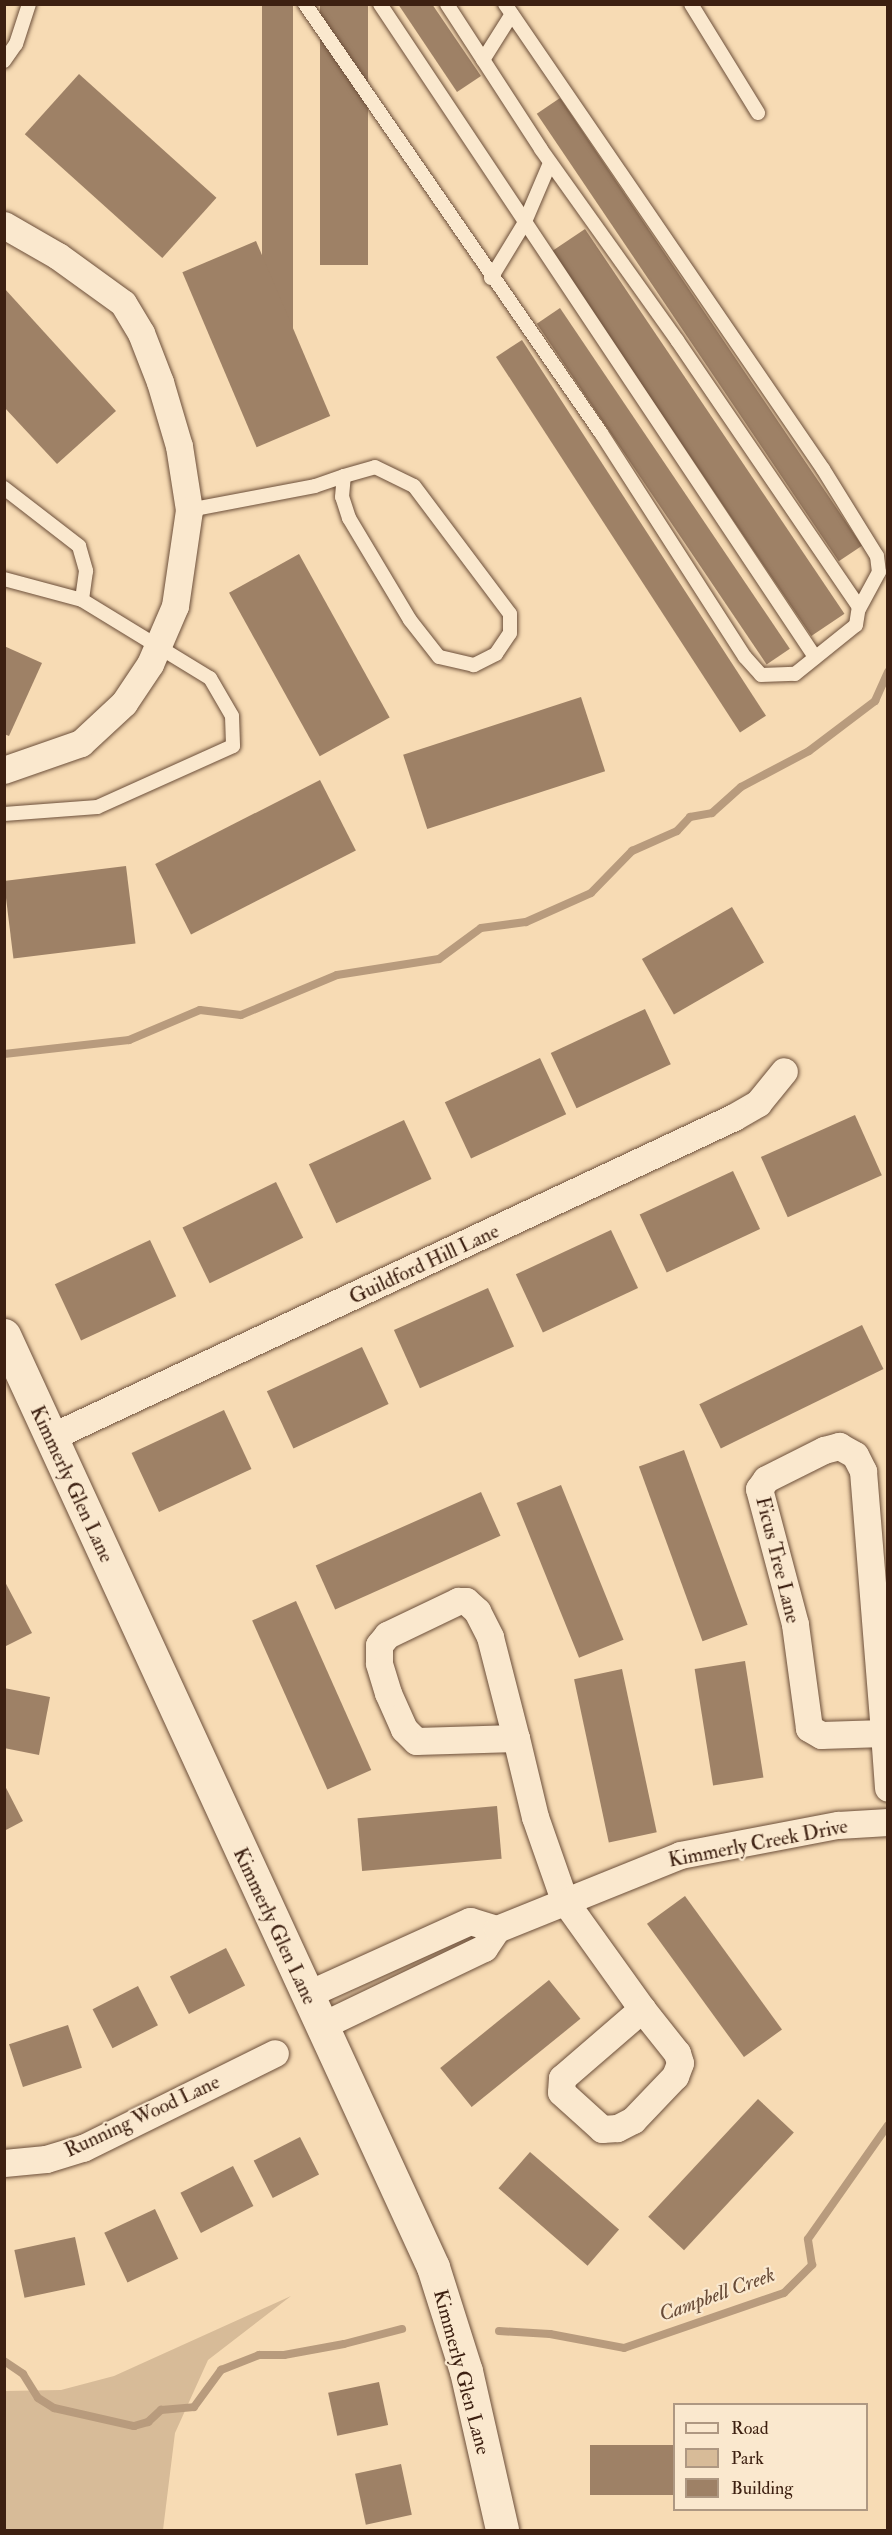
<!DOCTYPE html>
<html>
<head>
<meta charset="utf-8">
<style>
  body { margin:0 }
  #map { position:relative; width:892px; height:2535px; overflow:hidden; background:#f7dbb4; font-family:"IM FELL Double Pica",serif }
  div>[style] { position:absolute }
  .green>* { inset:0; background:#d7bb98 }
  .stream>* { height:8px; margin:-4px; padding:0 4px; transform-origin:4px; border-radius:4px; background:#b89b7d }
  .building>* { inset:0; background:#9e8166; transform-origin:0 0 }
  .roads { filter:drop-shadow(0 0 2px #6c4f3a) drop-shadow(0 0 2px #6c4f3a) }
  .service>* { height:14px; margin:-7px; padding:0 7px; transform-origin:7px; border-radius:7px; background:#fae8ce }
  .minor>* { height:27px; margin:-13.5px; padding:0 13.5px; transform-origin:13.5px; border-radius:13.5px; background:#fae8ce }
  .tertiary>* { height:33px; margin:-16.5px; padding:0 16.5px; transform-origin:16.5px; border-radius:16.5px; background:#fae8ce }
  span { translate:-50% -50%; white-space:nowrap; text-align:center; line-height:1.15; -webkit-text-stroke:4.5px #fae8ce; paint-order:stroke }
  .street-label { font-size:20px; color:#3d2011 }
  .water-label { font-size:21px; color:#684b37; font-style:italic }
  .frame { position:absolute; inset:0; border:6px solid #3d2011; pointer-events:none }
  .legend { position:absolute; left:673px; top:2403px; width:195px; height:108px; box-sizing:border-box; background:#fae8ce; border:2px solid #ae9882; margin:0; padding:8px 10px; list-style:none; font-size:18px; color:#3d2011 }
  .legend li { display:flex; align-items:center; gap:12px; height:30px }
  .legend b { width:30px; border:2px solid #ae9882 }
</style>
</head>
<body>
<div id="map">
  <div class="green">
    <div style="clip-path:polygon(291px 2296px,208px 2360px,175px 2433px,163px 2530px,5px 2530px,5px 2391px,61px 2390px,114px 2376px)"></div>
  </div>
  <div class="stream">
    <div style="left:4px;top:1054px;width:126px;rotate:-6.4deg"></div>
    <div style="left:129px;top:1040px;width:77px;rotate:-22.9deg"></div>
    <div style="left:200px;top:1010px;width:41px;rotate:7deg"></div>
    <div style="left:241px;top:1015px;width:104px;rotate:-22.6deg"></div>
    <div style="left:337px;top:975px;width:103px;rotate:-8.9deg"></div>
    <div style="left:439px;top:959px;width:52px;rotate:-36.4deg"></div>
    <div style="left:481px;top:928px;width:45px;rotate:-7.6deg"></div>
    <div style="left:526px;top:922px;width:71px;rotate:-24deg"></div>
    <div style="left:591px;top:893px;width:59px;rotate:-45.7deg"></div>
    <div style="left:632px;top:851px;width:49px;rotate:-24deg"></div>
    <div style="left:677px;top:831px;width:19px;rotate:-47deg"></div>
    <div style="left:690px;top:817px;width:22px;rotate:-10deg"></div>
    <div style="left:712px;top:813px;width:39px;rotate:-42deg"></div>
    <div style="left:741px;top:787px;width:77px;rotate:-27.9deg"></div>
    <div style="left:809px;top:751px;width:83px;rotate:-37.1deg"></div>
    <div style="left:875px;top:701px;width:32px;rotate:-66deg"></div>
    <div style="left:499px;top:2331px;width:51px;rotate:3.4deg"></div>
    <div style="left:550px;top:2334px;width:75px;rotate:10.7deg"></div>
    <div style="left:624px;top:2348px;width:169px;rotate:-19deg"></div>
    <div style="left:784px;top:2293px;width:40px;rotate:-45deg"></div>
    <div style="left:812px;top:2265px;width:26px;rotate:-99deg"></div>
    <div style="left:808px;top:2239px;width:139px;rotate:-54.9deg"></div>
    <div style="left:4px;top:2361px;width:23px;rotate:34deg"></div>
    <div style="left:23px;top:2374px;width:28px;rotate:58deg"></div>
    <div style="left:38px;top:2398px;width:19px;rotate:32deg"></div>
    <div style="left:54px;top:2408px;width:82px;rotate:12.7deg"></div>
    <div style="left:134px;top:2426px;width:15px;rotate:-16deg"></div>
    <div style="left:148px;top:2422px;width:18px;rotate:-43deg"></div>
    <div style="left:161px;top:2410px;width:33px;rotate:-5deg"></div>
    <div style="left:194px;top:2407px;width:46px;rotate:-53.9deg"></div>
    <div style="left:221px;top:2370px;width:41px;rotate:-21.5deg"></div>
    <div style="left:259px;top:2355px;width:25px"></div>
    <div style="left:284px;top:2355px;width:61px;rotate:-10.4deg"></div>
    <div style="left:344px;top:2344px;width:60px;rotate:-14.5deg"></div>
  </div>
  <div class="building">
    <div style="left:262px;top:4px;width:31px;height:346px"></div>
    <div style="left:320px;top:4px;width:48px;height:261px"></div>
    <div style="clip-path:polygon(398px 4px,432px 4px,481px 76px,457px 92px)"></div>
    <div style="left:79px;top:74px;width:185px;height:81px;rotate:42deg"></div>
    <div style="left:560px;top:98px;width:540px;height:28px;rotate:56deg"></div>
    <div style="left:585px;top:229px;width:464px;height:40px;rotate:56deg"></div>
    <div style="left:256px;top:241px;width:190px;height:80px;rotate:67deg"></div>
    <div style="clip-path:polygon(4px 288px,116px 411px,57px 464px,4px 407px)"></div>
    <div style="left:560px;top:308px;width:411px;height:28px;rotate:56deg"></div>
    <div style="left:522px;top:340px;width:448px;height:31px;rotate:57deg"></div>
    <div style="left:299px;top:554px;width:187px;height:80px;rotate:61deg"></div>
    <div style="clip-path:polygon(4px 646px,42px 663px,9px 736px,4px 734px)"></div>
    <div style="left:581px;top:697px;width:78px;height:187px;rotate:72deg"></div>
    <div style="left:320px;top:780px;width:79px;height:185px;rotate:63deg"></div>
    <div style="left:126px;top:866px;width:78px;height:123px;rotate:83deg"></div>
    <div style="left:732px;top:907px;width:64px;height:104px;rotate:60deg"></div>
    <div style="left:645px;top:1009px;width:61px;height:104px;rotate:65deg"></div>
    <div style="left:540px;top:1058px;width:62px;height:105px;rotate:65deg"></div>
    <div style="left:855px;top:1115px;width:66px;height:103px;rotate:66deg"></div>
    <div style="left:404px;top:1120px;width:65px;height:105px;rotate:65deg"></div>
    <div style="left:733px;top:1171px;width:64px;height:103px;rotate:65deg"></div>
    <div style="left:276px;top:1182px;width:62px;height:104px;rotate:64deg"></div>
    <div style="left:611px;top:1230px;width:64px;height:105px;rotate:65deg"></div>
    <div style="left:150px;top:1240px;width:62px;height:105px;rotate:65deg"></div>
    <div style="left:488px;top:1288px;width:64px;height:103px;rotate:66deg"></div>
    <div style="left:862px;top:1325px;width:49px;height:181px;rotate:64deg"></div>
    <div style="left:362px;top:1347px;width:63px;height:105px;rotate:65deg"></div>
    <div style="left:224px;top:1410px;width:65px;height:102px;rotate:65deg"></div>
    <div style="left:684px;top:1450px;width:186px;height:48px;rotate:70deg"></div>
    <div style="left:561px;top:1485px;width:167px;height:48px;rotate:68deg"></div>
    <div style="left:481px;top:1492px;width:48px;height:181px;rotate:66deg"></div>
    <div style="clip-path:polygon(4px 1580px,32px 1633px,4px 1647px)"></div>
    <div style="left:296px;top:1601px;width:185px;height:48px;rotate:66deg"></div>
    <div style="left:745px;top:1661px;width:118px;height:51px;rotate:81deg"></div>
    <div style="left:622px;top:1669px;width:167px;height:49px;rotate:78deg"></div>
    <div style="clip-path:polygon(4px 1688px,50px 1697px,39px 1755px,4px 1748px)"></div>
    <div style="clip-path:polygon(4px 1784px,23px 1821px,4px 1831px)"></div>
    <div style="left:497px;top:1806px;width:53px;height:140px;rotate:85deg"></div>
    <div style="left:685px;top:1896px;width:165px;height:47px;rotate:54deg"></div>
    <div style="left:226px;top:1948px;width:42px;height:63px;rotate:63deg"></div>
    <div style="left:549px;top:1980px;width:50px;height:140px;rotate:51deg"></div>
    <div style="left:138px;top:1986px;width:44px;height:51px;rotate:63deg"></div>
    <div style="left:68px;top:2025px;width:45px;height:62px;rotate:72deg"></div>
    <div style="left:758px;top:2099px;width:49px;height:161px;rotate:43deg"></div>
    <div style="left:300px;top:2137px;width:42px;height:52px;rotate:63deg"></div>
    <div style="left:530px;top:2152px;width:118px;height:48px;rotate:41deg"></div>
    <div style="left:233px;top:2166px;width:45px;height:59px;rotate:63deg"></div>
    <div style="left:155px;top:2209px;width:55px;height:56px;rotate:65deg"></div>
    <div style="left:75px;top:2237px;width:49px;height:62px;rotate:78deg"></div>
    <div style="left:379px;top:2382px;width:44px;height:52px;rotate:78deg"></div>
    <div style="left:674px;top:2445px;width:50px;height:84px;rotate:90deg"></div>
    <div style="left:401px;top:2464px;width:52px;height:47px;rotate:78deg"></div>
  </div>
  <div class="roads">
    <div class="service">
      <div style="left:305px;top:4px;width:521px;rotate:55.4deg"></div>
      <div style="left:601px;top:433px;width:266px;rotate:57.3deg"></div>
      <div style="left:745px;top:657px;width:24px;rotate:48deg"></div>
      <div style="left:761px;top:675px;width:34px;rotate:-2deg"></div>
      <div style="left:795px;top:674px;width:78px;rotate:-38.8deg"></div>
      <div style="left:856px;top:625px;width:18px;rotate:-81deg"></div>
      <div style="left:859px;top:607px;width:323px;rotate:-124.3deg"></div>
      <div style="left:677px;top:340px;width:234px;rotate:-125.5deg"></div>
      <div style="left:541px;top:149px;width:173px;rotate:-123deg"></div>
      <div style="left:380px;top:4px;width:785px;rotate:56.33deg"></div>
      <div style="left:505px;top:4px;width:563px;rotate:55.63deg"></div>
      <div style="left:823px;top:469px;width:102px;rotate:58.2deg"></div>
      <div style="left:877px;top:556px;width:16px;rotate:83deg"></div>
      <div style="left:879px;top:572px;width:42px;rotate:118.4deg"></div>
      <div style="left:691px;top:4px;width:128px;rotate:58.4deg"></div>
      <div style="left:483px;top:60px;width:54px;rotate:-57.8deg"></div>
      <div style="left:4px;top:61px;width:21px;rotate:-55deg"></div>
      <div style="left:16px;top:44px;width:42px;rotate:-72deg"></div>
      <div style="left:491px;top:278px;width:63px;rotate:-58.6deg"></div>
      <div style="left:524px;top:224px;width:66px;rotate:-66.9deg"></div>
      <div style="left:4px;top:488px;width:95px;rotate:37.7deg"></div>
      <div style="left:79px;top:546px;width:26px;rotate:74deg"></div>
      <div style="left:86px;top:571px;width:29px;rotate:98deg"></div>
      <div style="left:189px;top:510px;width:128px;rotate:-10.8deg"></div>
      <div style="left:315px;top:486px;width:31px;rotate:-19deg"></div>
      <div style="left:344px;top:476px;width:32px;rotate:-16deg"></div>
      <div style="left:375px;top:467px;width:43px;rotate:26deg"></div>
      <div style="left:414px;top:486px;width:160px;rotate:53.1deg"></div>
      <div style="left:510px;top:614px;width:19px;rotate:90deg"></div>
      <div style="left:510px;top:633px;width:25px;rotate:124deg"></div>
      <div style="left:496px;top:654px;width:25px;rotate:153deg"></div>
      <div style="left:474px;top:665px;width:36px;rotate:-167deg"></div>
      <div style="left:439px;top:657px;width:47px;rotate:-128.1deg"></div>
      <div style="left:410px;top:620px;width:119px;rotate:-120.9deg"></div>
      <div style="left:349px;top:518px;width:22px;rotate:-108deg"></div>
      <div style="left:342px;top:497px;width:21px;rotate:-85deg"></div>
      <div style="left:4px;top:579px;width:81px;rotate:15.1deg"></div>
      <div style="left:82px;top:600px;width:150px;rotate:31.4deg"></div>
      <div style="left:210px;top:678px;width:44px;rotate:59.9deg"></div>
      <div style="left:232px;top:716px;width:30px;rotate:88deg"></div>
      <div style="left:233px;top:746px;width:149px;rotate:155.8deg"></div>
      <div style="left:97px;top:807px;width:93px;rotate:175.7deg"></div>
    </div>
    <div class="minor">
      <div style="left:4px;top:225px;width:62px;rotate:29.9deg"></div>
      <div style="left:58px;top:256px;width:80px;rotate:35.9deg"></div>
      <div style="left:123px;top:303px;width:35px;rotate:59deg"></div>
      <div style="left:141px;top:333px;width:53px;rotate:68.8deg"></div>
      <div style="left:160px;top:382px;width:67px;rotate:73.5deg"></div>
      <div style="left:179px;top:446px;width:65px;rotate:81.1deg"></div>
      <div style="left:189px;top:510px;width:97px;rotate:98.3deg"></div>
      <div style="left:175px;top:606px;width:63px;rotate:113.3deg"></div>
      <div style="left:150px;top:664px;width:47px;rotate:123.7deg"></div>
      <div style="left:124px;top:703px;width:59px;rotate:137.1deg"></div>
      <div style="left:81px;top:743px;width:82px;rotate:160.7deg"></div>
      <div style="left:51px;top:1437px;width:754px;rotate:-25.1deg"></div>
      <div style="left:734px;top:1117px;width:28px;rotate:-30deg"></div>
      <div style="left:758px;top:1103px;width:41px;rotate:-50.9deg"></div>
      <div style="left:839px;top:1446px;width:18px;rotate:29deg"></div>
      <div style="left:855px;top:1455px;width:18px;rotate:63deg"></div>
      <div style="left:863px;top:1471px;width:263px;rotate:85.4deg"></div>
      <div style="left:884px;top:1733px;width:63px;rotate:178.2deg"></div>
      <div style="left:821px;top:1735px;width:14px;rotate:-150deg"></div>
      <div style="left:809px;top:1728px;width:105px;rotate:-97.7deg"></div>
      <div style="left:795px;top:1624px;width:140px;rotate:-104.9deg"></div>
      <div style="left:759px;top:1489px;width:12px;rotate:-55deg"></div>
      <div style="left:766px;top:1479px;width:65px;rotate:-26.6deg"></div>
      <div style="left:824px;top:1450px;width:16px;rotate:-15deg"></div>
      <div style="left:458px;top:1601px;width:8px"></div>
      <div style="left:466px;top:1601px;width:15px;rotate:42deg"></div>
      <div style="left:477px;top:1611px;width:29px;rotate:63deg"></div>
      <div style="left:490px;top:1637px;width:104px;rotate:75.6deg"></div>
      <div style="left:516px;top:1738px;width:100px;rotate:178.3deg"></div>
      <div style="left:416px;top:1741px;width:17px;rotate:-135deg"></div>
      <div style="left:404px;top:1729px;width:39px;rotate:-114deg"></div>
      <div style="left:388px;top:1693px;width:31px;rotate:-107deg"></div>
      <div style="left:379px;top:1663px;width:18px;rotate:-90deg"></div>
      <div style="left:379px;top:1645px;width:13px;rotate:-51deg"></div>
      <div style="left:387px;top:1635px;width:79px;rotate:-25.6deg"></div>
      <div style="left:884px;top:1733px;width:55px;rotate:85.8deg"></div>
      <div style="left:516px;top:1738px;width:81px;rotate:76.5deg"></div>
      <div style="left:535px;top:1817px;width:88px;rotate:70.7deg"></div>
      <div style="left:564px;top:1900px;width:134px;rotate:54.4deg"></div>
      <div style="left:306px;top:1995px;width:180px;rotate:-24.3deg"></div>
      <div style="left:470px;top:1921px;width:28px;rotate:17deg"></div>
      <div style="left:642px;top:2009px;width:56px;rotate:51.5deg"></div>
      <div style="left:677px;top:2053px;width:10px;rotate:73deg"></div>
      <div style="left:680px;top:2063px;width:14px;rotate:111deg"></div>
      <div style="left:675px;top:2076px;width:61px;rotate:133.7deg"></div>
      <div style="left:633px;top:2120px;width:18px;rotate:153deg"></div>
      <div style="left:617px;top:2128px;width:15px;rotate:176deg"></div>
      <div style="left:602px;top:2129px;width:55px;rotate:-137.9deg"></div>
      <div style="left:561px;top:2092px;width:14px;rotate:-86deg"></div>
      <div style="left:562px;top:2078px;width:106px;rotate:-40.8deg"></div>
      <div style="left:321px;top:2026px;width:181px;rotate:-25.6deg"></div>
      <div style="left:484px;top:1948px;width:23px;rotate:-56deg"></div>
      <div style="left:497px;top:1929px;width:197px;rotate:-22deg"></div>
      <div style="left:680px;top:1855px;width:161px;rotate:-10.8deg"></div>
      <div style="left:838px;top:1825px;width:50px;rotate:-3.4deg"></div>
      <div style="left:4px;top:2163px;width:42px;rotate:-5.4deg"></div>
      <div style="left:46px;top:2159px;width:39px;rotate:-17deg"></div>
      <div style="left:83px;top:2148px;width:214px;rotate:-26.3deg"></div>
    </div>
    <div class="tertiary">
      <div style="left:4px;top:1335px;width:1026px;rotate:65.28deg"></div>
      <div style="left:433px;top:2267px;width:109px;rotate:72.4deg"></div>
      <div style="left:466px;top:2371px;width:163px;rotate:77.2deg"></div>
    </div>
  </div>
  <div class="street-label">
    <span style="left:424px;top:1264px;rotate:-25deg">Guildford Hill Lane</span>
    <span style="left:72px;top:1484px;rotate:65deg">Kimmerly Glen Lane</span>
    <span style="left:778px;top:1560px;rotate:76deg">Ficus Tree Lane</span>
    <span style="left:758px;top:1843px;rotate:-11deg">Kimmerly Creek Drive</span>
    <span style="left:275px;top:1926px;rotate:65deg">Kimmerly Glen Lane</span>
    <span style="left:142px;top:2116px;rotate:-25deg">Running Wood Lane</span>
    <span style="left:462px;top:2372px;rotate:75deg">Kimmerly Glen Lane</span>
  </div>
  <div class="water-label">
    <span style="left:717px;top:2295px;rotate:-20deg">Campbell Creek</span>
  </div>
  <div class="frame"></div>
  <ul class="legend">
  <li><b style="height:8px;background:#fae8ce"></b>Road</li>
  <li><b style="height:16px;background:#d7bb98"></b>Park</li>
  <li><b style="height:16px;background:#9e8166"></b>Building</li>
  </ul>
</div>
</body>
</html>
